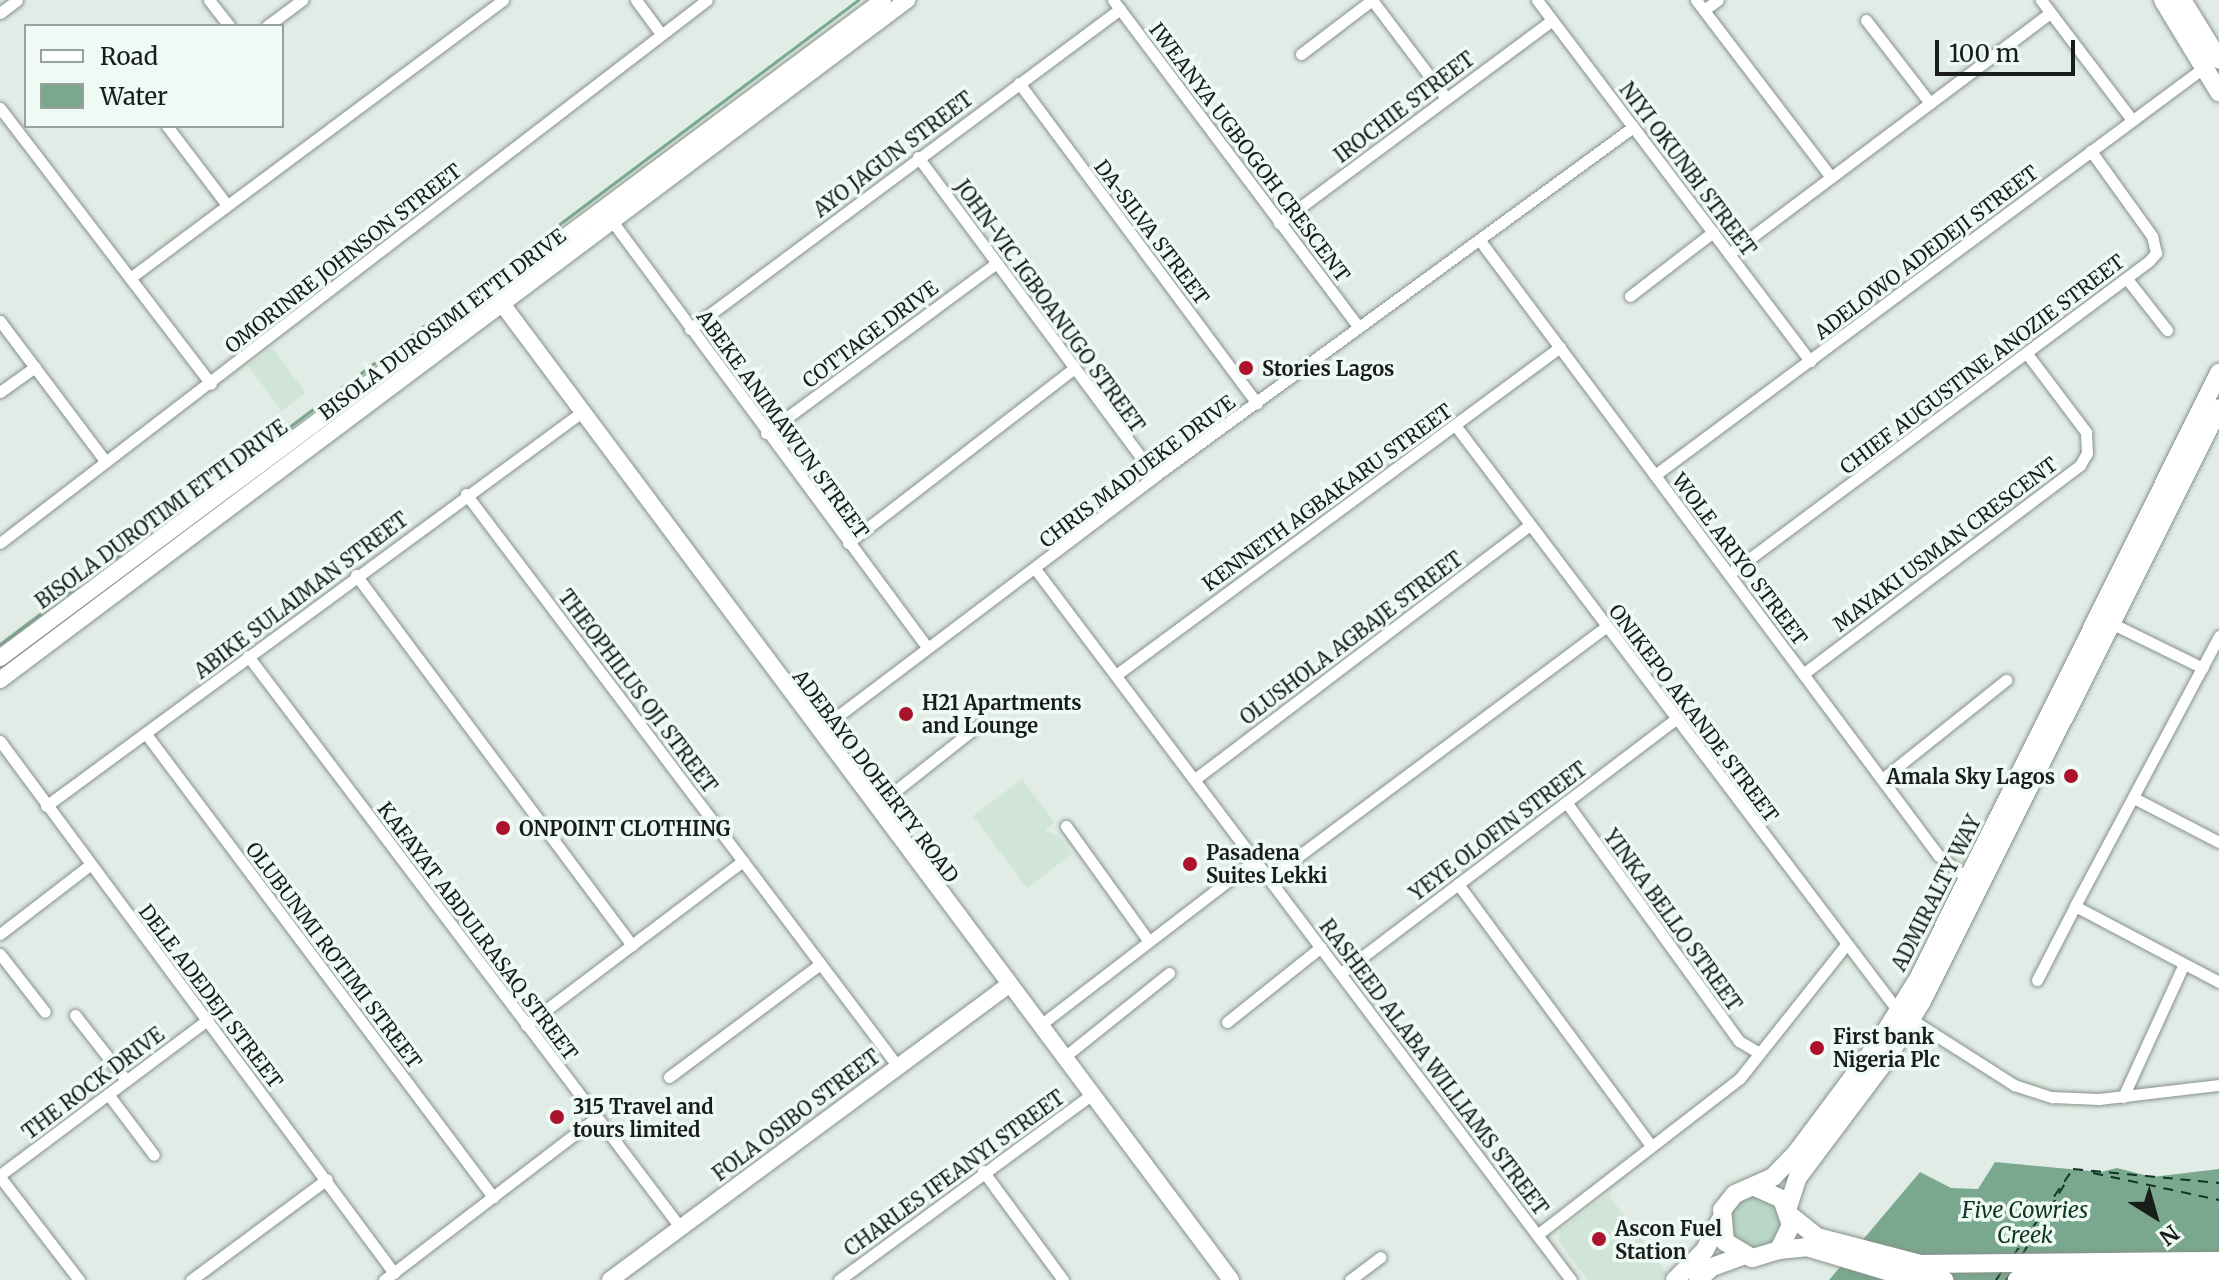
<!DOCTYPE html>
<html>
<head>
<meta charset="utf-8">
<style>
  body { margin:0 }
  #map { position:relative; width:2219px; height:1280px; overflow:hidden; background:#e0ece5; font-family:Merriweather,serif }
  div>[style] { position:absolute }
  .built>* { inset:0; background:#d0e4d8; transform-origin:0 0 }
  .green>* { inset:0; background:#b9d7c6 }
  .water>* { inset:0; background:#7aa88e }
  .stream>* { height:3px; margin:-1.5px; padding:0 1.5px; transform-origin:1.5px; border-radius:1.5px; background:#7aa88e }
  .ferry>* { height:2px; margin-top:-1px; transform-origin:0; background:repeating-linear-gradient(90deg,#0e3523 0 10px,transparent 0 18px) }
  .roads { filter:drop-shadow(0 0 2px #86918a) drop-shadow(0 0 2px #86918a) }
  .street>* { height:11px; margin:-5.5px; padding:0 5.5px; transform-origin:5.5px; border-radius:5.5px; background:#fff }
  .secondary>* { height:16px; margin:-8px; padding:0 8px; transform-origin:8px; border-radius:8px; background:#fff }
  .primary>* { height:18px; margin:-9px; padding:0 9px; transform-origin:9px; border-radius:9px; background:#fff }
  .dots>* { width:22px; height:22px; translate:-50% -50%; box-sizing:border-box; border:4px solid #eefaf3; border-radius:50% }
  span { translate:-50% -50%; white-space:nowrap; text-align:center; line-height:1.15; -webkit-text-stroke:7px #eefaf3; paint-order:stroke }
  .street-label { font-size:20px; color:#181d1a }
  .poi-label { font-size:20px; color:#181d1a; font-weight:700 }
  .left { translate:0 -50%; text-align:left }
  .right { translate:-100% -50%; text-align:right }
  .water-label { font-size:22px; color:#0e3523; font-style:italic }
  .legend { position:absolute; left:24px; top:24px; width:260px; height:104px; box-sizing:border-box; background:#eefaf3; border:2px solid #98a29c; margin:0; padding:10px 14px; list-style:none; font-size:24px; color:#181d1a }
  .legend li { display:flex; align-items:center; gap:16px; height:40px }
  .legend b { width:40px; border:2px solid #98a29c }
  .north { position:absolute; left:2115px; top:1176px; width:80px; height:80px; -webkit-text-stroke:6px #eefaf3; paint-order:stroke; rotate:143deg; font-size:22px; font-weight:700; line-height:32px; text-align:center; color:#181d1a }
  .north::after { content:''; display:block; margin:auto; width:28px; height:36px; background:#181d1a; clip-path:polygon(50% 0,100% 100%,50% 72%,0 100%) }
  .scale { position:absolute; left:1935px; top:40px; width:140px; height:36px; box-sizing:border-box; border:4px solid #181d1a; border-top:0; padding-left:10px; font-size:24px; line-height:28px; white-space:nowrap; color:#181d1a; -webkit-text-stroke:6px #eefaf3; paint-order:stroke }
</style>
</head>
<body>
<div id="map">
  <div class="built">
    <div style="left:272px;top:348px;width:56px;height:30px;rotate:53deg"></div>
    <div style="clip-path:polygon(1022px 779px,1054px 822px,1045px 830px,1059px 836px,1072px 854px,1027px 888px,973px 816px)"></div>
    <div style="clip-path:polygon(1608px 1194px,1667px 1273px,1660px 1280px,1587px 1280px,1559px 1241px,1560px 1230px)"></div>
  </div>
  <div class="green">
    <div style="clip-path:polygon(1753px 1193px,1782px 1210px,1781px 1239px,1757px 1253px,1733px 1242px,1730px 1208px)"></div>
  </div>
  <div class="water">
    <div style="clip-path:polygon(1995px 1162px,2101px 1172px,2117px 1168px,2152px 1177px,2219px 1169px,2219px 1280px,1829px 1280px,1920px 1172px,1951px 1188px,1978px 1189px)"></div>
  </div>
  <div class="stream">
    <div style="left:0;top:644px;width:1073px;rotate:-36.89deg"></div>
  </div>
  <div class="ferry">
    <div style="left:2093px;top:1173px;width:129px;rotate:12.1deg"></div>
    <div style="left:2022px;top:1255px;width:82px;rotate:-59deg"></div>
    <div style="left:2013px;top:1256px;width:106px;rotate:-55.4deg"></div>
    <div style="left:2073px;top:1169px;width:147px;rotate:5.5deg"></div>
    <div style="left:1996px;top:1280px;width:11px;rotate:-56deg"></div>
    <div style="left:2006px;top:1280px;width:11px;rotate:-56deg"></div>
  </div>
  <div class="roads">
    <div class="street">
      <div style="left:209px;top:0;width:33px;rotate:52deg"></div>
      <div style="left:636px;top:0;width:42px;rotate:53.7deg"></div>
      <div style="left:1113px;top:0;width:408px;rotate:53.1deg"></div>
      <div style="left:1372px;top:0;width:123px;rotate:52.9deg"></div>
      <div style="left:1537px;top:0;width:453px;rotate:52.9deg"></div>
      <div style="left:1696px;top:0;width:223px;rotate:52.7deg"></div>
      <div style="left:2041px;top:0;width:151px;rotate:52.8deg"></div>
      <div style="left:1704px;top:10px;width:17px;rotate:-36deg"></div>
      <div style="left:0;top:13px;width:21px;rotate:-37deg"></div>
      <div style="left:1866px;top:20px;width:105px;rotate:52.4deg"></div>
      <div style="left:267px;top:26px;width:44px;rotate:-36.6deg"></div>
      <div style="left:1301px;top:54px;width:89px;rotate:-37.3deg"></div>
      <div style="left:1019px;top:83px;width:399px;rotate:53.4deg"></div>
      <div style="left:0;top:108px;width:347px;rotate:52.6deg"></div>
      <div style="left:167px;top:126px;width:99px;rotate:52.8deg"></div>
      <div style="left:918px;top:157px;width:397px;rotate:53.4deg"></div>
      <div style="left:612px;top:221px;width:530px;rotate:53.52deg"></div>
      <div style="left:1279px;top:223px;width:340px;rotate:-36.6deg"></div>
      <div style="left:1481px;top:242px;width:765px;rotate:53.29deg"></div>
      <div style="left:1938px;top:855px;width:43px;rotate:38.5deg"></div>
      <div style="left:1729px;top:254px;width:401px;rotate:-36.9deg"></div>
      <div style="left:130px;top:278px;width:465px;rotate:-36.7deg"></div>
      <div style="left:2127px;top:279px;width:65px;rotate:51.9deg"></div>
      <div style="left:1630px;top:296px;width:105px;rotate:-37.6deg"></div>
      <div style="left:0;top:321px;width:176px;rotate:53.1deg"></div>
      <div style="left:690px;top:329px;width:536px;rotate:-36.66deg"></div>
      <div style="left:0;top:392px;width:43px;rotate:-35.5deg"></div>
      <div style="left:1455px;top:425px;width:735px;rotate:52.91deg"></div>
      <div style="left:1898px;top:1011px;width:138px;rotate:32.5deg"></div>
      <div style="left:2014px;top:1085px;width:40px;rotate:18deg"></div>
      <div style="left:2052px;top:1097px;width:47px;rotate:2.4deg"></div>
      <div style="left:2099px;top:1099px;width:121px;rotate:-6.7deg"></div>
      <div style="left:766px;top:433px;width:285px;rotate:-36.4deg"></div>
      <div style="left:1655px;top:475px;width:688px;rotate:-36.6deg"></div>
      <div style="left:466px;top:494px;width:714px;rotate:52.97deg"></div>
      <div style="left:0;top:543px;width:891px;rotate:-37.53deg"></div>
      <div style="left:848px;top:543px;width:283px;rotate:-37.7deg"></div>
      <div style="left:1036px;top:570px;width:889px;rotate:53deg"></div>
      <div style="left:1729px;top:574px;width:524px;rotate:-36.69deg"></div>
      <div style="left:2149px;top:261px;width:11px;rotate:-49deg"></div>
      <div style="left:2156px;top:253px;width:17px;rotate:-103deg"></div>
      <div style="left:2152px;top:236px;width:105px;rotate:-125.7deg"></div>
      <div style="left:356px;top:575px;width:462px;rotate:53.3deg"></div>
      <div style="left:2111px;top:623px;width:102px;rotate:26.1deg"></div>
      <div style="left:2219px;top:636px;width:306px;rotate:118.1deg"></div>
      <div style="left:2075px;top:906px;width:163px;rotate:27.8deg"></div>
      <div style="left:248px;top:656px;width:716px;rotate:52.89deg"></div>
      <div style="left:1803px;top:674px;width:347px;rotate:-37deg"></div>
      <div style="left:2080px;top:465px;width:14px;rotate:-60deg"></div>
      <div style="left:2087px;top:453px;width:21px;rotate:-93deg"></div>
      <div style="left:2086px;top:432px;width:96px;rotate:-127deg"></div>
      <div style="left:1116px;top:675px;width:552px;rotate:-36.45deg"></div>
      <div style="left:818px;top:731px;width:423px;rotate:-37.1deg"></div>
      <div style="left:1155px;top:476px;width:592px;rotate:-36.13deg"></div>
      <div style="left:146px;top:734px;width:579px;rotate:53.15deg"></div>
      <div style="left:0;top:741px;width:662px;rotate:53.48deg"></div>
      <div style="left:1195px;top:779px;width:420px;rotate:-37.2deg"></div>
      <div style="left:1882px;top:779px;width:159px;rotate:-38.6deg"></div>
      <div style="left:2136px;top:799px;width:93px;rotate:27.4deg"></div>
      <div style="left:1566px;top:802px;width:295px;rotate:54.1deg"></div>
      <div style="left:1739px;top:1041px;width:21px;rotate:31deg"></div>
      <div style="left:46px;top:806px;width:662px;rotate:-36.33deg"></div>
      <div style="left:875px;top:807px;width:134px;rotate:-38.3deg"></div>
      <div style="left:1066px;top:826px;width:140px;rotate:54.3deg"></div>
      <div style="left:1269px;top:878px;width:420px;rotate:-36.7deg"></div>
      <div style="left:1458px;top:884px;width:325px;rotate:53.6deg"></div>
      <div style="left:0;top:934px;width:113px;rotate:-37.5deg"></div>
      <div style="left:0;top:954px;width:73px;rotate:52.2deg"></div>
      <div style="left:1341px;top:973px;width:422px;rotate:-37.2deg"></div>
      <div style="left:2037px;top:980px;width:83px;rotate:-62.8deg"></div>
      <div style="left:75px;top:1015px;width:83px;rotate:51.9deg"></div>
      <div style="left:1227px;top:1022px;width:120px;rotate:-38.6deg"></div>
      <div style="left:526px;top:1025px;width:272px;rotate:-37.1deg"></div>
      <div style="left:1039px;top:1026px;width:272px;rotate:-37.5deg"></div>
      <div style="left:1063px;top:1058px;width:136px;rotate:-38.7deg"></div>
      <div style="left:669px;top:1077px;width:189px;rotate:-36.8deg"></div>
      <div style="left:108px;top:1094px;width:76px;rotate:53deg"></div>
      <div style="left:2123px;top:1097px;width:146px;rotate:-65.4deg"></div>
      <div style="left:983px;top:1171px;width:135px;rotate:53.7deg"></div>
      <div style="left:0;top:1175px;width:259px;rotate:-36.8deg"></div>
      <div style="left:0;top:1177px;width:130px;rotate:52.5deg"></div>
      <div style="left:1537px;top:1235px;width:257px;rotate:-37.7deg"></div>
      <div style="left:1740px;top:1078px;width:169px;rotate:-51.5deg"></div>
      <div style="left:191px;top:1280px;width:169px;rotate:-36.6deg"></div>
      <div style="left:384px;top:1280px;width:267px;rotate:-37.4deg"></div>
      <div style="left:839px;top:1280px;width:313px;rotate:-36.3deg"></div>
      <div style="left:1350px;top:1280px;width:38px;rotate:-37deg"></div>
    </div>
    <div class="secondary">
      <div style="left:494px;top:293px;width:1232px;rotate:53.25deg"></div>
      <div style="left:0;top:658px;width:1101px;rotate:-36.69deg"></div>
      <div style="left:0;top:680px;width:1134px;rotate:-36.86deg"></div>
      <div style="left:610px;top:1280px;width:495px;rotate:-36.5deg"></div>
    </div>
    <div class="primary">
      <div style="left:2163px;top:0;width:108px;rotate:58.7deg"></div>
      <div style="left:2182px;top:0;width:70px;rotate:58.3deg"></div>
      <div style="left:1755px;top:1187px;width:30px;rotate:24deg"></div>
      <div style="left:1782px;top:1199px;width:28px;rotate:71deg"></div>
      <div style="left:1791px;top:1225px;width:28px;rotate:116deg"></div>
      <div style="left:1779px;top:1250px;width:28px;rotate:163deg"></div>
      <div style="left:1752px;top:1258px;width:31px;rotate:-149deg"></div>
      <div style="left:1725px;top:1242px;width:32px;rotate:-95deg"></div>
      <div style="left:1722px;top:1210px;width:21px;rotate:-51deg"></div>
      <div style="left:1735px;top:1194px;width:42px;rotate:-24.1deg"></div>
      <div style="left:1773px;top:1177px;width:35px;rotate:-46deg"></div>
      <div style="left:1797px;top:1152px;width:137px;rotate:-53.3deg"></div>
      <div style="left:1879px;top:1042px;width:74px;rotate:-58.2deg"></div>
      <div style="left:1918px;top:979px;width:677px;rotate:-63.59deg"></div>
      <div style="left:1788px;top:1207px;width:32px;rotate:-72deg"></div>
      <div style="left:1798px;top:1177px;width:146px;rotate:-53.1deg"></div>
      <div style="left:1886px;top:1060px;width:69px;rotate:-58.6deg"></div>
      <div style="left:1922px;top:1001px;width:663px;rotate:-63.4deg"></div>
      <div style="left:1791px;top:1216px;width:33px;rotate:39deg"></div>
      <div style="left:1817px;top:1237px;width:107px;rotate:14.6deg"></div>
      <div style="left:1921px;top:1264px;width:298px;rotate:-0.6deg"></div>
      <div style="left:1779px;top:1250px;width:27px;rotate:-6deg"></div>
      <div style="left:1806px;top:1247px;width:88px;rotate:16.6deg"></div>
      <div style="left:1890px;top:1272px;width:55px;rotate:8.4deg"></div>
      <div style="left:1675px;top:1280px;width:42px;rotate:-45deg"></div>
      <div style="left:1705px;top:1250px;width:33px;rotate:-63deg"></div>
      <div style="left:1698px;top:1280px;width:19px;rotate:-43deg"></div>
      <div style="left:1712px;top:1267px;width:33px;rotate:-20deg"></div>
      <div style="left:2017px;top:1280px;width:202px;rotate:-2deg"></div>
    </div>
  </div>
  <div class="dots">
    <div style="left:1246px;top:368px;background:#aa132b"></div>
    <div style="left:906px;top:714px;background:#aa132b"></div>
    <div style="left:2071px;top:776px;background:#aa132b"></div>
    <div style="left:503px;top:828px;background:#aa132b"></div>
    <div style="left:1190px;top:864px;background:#aa132b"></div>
    <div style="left:1817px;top:1048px;background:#aa132b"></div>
    <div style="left:557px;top:1117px;background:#aa132b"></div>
    <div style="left:1599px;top:1239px;background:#aa132b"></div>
  </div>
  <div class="street-label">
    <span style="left:1404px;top:107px;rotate:-37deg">IROCHIE STREET</span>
    <span style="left:1250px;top:152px;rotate:53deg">IWEANYA UGBOGOH CRESCENT</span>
    <span style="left:893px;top:154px;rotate:-37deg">AYO JAGUN STREET</span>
    <span style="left:1688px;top:169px;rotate:53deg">NIYI OKUNBI STREET</span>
    <span style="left:1152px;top:232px;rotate:53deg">DA-SILVA STREET</span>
    <span style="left:1926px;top:252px;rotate:-37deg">ADELOWO ADEDEJI STREET</span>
    <span style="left:343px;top:258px;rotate:-38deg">OMORINRE JOHNSON STREET</span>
    <span style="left:1050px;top:306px;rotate:54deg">JOHN-VIC IGBOANUGO STREET</span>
    <span style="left:442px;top:324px;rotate:-37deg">BISOLA DUROSIMI ETTI DRIVE</span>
    <span style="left:870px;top:334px;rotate:-37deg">COTTAGE DRIVE</span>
    <span style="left:1982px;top:364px;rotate:-37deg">CHIEF AUGUSTINE ANOZIE STREET</span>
    <span style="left:783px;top:424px;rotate:54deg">ABEKE ANIMAWUN STREET</span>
    <span style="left:1137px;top:471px;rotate:-37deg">CHRIS MADUEKE DRIVE</span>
    <span style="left:1327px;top:497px;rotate:-36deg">KENNETH AGBAKARU STREET</span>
    <span style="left:161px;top:514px;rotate:-36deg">BISOLA DUROTIMI ETTI DRIVE</span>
    <span style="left:1945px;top:544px;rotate:-37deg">MAYAKI USMAN CRESCENT</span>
    <span style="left:1740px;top:559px;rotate:53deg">WOLE ARIYO STREET</span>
    <span style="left:301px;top:595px;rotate:-37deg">ABIKE SULAIMAN STREET</span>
    <span style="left:1351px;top:638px;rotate:-37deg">OLUSHOLA AGBAJE STREET</span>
    <span style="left:638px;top:691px;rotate:53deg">THEOPHILUS OJI STREET</span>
    <span style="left:1694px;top:713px;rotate:53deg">ONIKEPO AKANDE STREET</span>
    <span style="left:876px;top:776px;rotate:53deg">ADEBAYO DOHERTY ROAD</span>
    <span style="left:1498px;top:831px;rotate:-37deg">YEYE OLOFIN STREET</span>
    <span style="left:1936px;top:893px;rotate:-63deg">ADMIRALTY WAY</span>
    <span style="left:1673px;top:920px;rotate:54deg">YINKA BELLO STREET</span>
    <span style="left:478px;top:931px;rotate:53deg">KAFAYAT ABDULRASAQ STREET</span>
    <span style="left:334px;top:955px;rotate:53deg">OLUBUNMI ROTIMI STREET</span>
    <span style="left:211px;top:996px;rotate:53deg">DELE ADEDEJI STREET</span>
    <span style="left:1434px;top:1067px;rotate:53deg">RASHEED ALABA WILLIAMS STREET</span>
    <span style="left:93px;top:1083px;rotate:-37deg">THE ROCK DRIVE</span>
    <span style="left:796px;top:1115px;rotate:-37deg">FOLA OSIBO STREET</span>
    <span style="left:954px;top:1173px;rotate:-36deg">CHARLES IFEANYI STREET</span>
  </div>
  <div class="poi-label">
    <span class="left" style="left:1262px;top:368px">Stories Lagos</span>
    <span class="left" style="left:922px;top:714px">H21 Apartments<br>and Lounge</span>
    <span class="right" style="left:2055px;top:776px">Amala Sky Lagos</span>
    <span class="left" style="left:519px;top:828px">ONPOINT CLOTHING</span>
    <span class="left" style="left:1206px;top:864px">Pasadena<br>Suites Lekki</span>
    <span class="left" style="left:1833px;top:1048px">First bank<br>Nigeria Plc</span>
    <span class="left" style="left:573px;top:1118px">315 Travel and<br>tours limited</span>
    <span class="left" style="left:1615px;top:1240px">Ascon Fuel<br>Station</span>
  </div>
  <div class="water-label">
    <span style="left:2025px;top:1223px">Five Cowries<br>Creek</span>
  </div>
  <ul class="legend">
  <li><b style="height:10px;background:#fff"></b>Road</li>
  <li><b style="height:22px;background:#7aa88e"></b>Water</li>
  </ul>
  <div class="north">N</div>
  <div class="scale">100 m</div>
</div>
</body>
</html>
